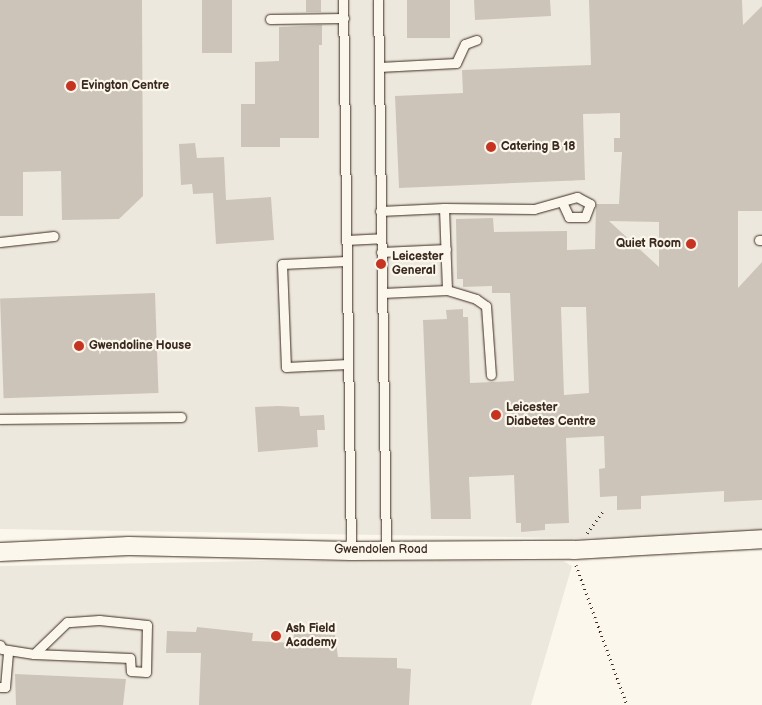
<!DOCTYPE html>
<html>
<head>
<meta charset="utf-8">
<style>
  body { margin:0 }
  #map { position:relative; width:762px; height:705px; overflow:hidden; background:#fbf7ec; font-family:"Balsamiq Sans",sans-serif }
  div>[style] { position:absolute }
  .built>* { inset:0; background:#ede8dd }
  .building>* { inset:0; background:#ccc4b9; transform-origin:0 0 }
  .path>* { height:3px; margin-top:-1.5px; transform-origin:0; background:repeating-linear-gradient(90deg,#3b2a1e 0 1px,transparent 0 5px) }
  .roads { filter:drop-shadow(0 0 1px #3b2a1e) drop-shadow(0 0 1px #3b2a1e) }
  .lane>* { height:9px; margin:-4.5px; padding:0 4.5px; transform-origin:4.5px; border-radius:4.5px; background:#fbf7ec }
  .street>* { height:18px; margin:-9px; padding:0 9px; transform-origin:9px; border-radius:9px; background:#fbf7ec }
  .dots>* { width:14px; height:14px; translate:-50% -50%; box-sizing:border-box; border:2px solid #fbf7ec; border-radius:50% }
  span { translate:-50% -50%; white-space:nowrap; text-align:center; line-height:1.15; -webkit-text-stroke:4.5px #fbf7ec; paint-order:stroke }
  .poi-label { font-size:12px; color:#3b2a1e; font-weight:700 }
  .left { translate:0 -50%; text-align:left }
  .right { translate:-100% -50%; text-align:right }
  .street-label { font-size:12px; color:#3b2a1e }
</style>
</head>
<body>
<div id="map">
  <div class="built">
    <div style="clip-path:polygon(0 0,762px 0,762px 530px,638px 538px,578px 538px,0 529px)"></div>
    <div style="clip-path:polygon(259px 561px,563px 561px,572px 566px,531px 705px,0 705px,0 566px)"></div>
  </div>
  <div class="building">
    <div style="clip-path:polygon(0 0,142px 0,143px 196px,119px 219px,62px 220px,61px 171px,23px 172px,23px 216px,0 216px)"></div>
    <div style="left:202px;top:0;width:30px;height:53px"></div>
    <div style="left:306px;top:0;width:15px;height:12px"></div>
    <div style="left:407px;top:0;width:43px;height:38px"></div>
    <div style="clip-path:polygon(474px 0,550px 0,551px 16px,475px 20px)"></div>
    <div style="clip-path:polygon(evenodd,589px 0,742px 0,743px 25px,762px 6px,762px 211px,738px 211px,738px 288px,762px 262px,762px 500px,724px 502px,724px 491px,641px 496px,641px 509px,617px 510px,617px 496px,600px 497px,599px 469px,605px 468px,604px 436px,566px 438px,569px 523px,545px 524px,545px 530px,521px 532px,521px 523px,516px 523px,514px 475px,469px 477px,471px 519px,431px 519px,423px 320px,447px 319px,446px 310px,463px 309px,463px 317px,468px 317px,470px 383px,514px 381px,510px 293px,492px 293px,492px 286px,463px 287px,463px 279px,457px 279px,456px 219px,493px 218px,494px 232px,567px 231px,567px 250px,595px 249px,596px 204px,619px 204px,622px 152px,614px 152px,614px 138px,620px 138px,620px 113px,583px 114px,585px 180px,399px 188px,395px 96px,463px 93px,462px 70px,591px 65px,589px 0,609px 221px,659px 222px,659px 267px,609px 221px,589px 0,561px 307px,586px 307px,589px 393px,564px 395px,561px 307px)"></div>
    <div style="clip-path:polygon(322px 25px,322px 45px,319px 45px,319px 138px,280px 138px,280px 147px,241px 147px,241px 104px,255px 104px,255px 62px,279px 61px,279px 27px)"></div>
    <div style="clip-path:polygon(195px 143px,197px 158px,224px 157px,226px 200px,271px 197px,274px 240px,216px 244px,213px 193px,193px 194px,192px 184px,181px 185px,179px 144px)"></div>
    <div style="left:155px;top:293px;width:100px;height:155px;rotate:88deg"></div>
    <div style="clip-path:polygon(278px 406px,299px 407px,300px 416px,324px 415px,325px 430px,317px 430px,318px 447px,258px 452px,255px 407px)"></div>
    <div style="clip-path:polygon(197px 627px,253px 633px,252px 641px,293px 643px,294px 633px,335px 635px,338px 657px,397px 658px,397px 668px,411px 669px,409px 705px,199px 705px,201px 653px,166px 653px,167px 631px,196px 632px)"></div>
    <div style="clip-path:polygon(15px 674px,126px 679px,123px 705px,16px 705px)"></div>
  </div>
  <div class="path">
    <div style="left:587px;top:533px;width:27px;rotate:-54deg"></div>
    <div style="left:576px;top:565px;width:149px;rotate:70deg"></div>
  </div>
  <div class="roads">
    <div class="lane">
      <div style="left:343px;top:0;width:551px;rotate:89.17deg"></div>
      <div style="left:378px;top:0;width:551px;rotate:89.17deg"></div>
      <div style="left:270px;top:19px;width:74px;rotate:-0.8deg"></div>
      <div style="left:379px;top:67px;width:77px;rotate:-3deg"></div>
      <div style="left:456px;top:63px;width:21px;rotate:-65deg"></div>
      <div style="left:465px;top:44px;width:12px;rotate:-20deg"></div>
      <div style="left:444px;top:208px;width:90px;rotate:0.6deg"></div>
      <div style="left:534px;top:209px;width:45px;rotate:-15.6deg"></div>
      <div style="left:577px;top:197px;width:15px;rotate:28deg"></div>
      <div style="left:590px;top:204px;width:14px;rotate:111deg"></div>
      <div style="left:585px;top:217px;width:16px;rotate:180deg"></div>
      <div style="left:569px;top:217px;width:14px;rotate:-115deg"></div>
      <div style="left:380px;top:211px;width:64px;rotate:-2.7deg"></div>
      <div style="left:444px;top:208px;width:82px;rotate:87.9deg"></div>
      <div style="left:447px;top:290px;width:65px;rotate:177.4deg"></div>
      <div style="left:346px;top:240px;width:35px;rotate:-3deg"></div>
      <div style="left:759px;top:240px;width:3px"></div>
      <div style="left:0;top:242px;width:54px;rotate:-6.3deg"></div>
      <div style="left:381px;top:252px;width:65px;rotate:-2.6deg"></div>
      <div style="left:346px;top:261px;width:64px;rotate:177.3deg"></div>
      <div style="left:282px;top:264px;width:103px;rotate:87.8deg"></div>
      <div style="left:286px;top:367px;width:62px;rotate:-2.8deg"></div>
      <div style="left:447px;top:290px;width:30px;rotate:17deg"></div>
      <div style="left:476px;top:299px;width:12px;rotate:35deg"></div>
      <div style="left:486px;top:306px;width:69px;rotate:85.9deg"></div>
      <div style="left:0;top:419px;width:181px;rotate:-0.6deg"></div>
      <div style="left:0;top:645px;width:4px;rotate:63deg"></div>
      <div style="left:2px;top:649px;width:32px;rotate:9deg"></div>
      <div style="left:34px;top:654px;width:96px;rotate:2.4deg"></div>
      <div style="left:130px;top:658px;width:13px;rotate:86deg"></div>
      <div style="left:131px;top:671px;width:15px;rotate:4deg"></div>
      <div style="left:146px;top:672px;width:47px;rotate:-88.8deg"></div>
      <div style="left:147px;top:625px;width:48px;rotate:-174.1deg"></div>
      <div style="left:99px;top:620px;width:32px;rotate:176deg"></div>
      <div style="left:67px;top:622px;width:46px;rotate:135.9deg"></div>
      <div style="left:0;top:687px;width:5px"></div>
      <div style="left:5px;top:687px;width:37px;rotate:-85deg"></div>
    </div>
    <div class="street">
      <div style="left:0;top:552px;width:129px;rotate:-2.7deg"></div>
      <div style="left:129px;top:546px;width:222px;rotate:1.3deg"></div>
      <div style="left:351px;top:551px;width:223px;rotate:-0.3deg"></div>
      <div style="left:574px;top:550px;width:188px;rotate:-3.3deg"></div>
    </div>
  </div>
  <div class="dots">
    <div style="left:71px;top:86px;background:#c8321e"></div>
    <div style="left:491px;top:147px;background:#c8321e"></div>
    <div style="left:691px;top:244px;background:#c8321e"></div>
    <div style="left:381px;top:264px;background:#c8321e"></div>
    <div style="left:79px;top:346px;background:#c8321e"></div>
    <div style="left:496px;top:415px;background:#c8321e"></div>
    <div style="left:276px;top:636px;background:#c8321e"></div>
  </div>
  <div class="poi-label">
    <span class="left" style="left:81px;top:86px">Evington Centre</span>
    <span class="left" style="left:501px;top:147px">Catering B 18</span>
    <span class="right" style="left:681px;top:244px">Quiet Room</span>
    <span class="left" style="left:392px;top:264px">Leicester<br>General</span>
    <span class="left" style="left:89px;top:346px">Gwendoline House</span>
    <span class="left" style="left:506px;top:415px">Leicester<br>Diabetes Centre</span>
    <span class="left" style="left:286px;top:636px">Ash Field<br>Academy</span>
  </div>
  <div class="street-label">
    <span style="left:381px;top:550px">Gwendolen Road</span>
  </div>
</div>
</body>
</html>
